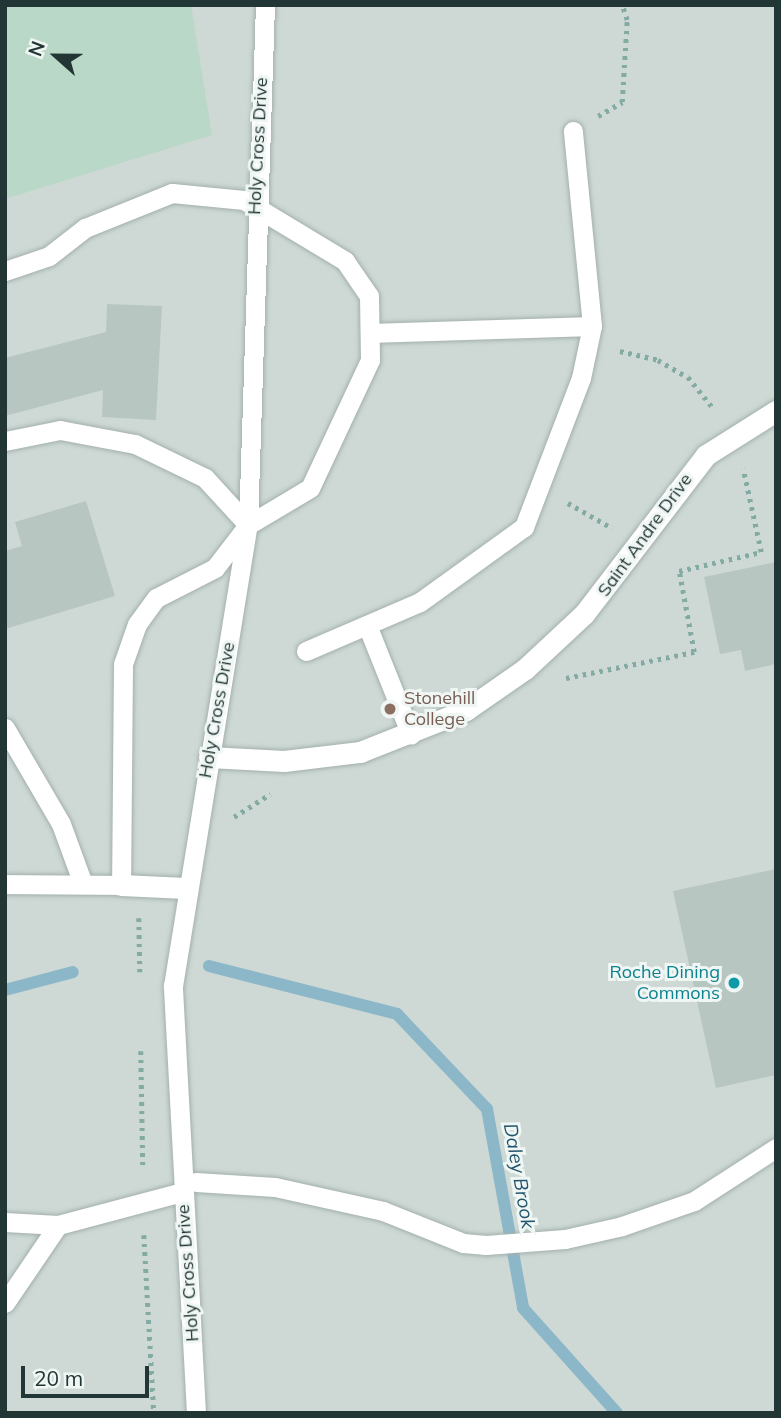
<!DOCTYPE html>
<html>
<head>
<meta charset="utf-8">
<style>
  body { margin:0 }
  #map { position:relative; width:781px; height:1418px; overflow:hidden; background:#dfe9e6; font-family:Mulish,sans-serif }
  div>[style] { position:absolute }
  .built>* { inset:0; background:#ced9d5; transform-origin:0 0 }
  .green>* { inset:0; background:#bad8c7 }
  .stream>* { height:12px; margin:-6px; padding:0 6px; transform-origin:6px; border-radius:6px; background:#8cb7c9 }
  .building>* { inset:0; background:#b8c6c2 }
  .path>* { height:4.5px; margin-top:-2.25px; transform-origin:0; background:repeating-linear-gradient(90deg,#83aaa3 0 3.5px,transparent 0 8.5px) }
  .roads { filter:drop-shadow(0 0 2px #a3b0ad) drop-shadow(0 0 2px #a3b0ad) }
  .service>* { height:19px; margin:-9.5px; padding:0 9.5px; transform-origin:9.5px; border-radius:9.5px; background:#fff }
  .minor>* { height:21px; margin:-10.5px; padding:0 10.5px; transform-origin:10.5px; border-radius:10.5px; background:#fff }
  .dots>* { width:19px; height:19px; translate:-50% -50%; box-sizing:border-box; border:4px solid #eff6f4; border-radius:50% }
  span { translate:-50% -50%; white-space:nowrap; text-align:center; line-height:1.15; -webkit-text-stroke:6px #eff6f4; paint-order:stroke }
  .street-label { font-size:18px; color:#223735 }
  .education-label { font-size:18px; color:#785e54 }
  .left { translate:0 -50%; text-align:left }
  .culture-label { font-size:18px; color:#0d838f }
  .right { translate:-100% -50%; text-align:right }
  .water-label { font-size:19px; color:#22556d; font-style:italic }
  .frame { position:absolute; inset:0; border:7px solid #223735; pointer-events:none }
  .north { position:absolute; left:21px; top:21px; width:70px; height:70px; -webkit-text-stroke:5px #eff6f4; paint-order:stroke; rotate:291deg; font-size:19px; font-weight:700; line-height:28px; text-align:center; color:#223735 }
  .north::after { content:''; display:block; margin:auto; width:24px; height:32px; background:#223735; clip-path:polygon(50% 0,100% 100%,50% 72%,0 100%) }
  .scale { position:absolute; left:21px; top:1366px; width:128px; height:32px; box-sizing:border-box; border:4px solid #223735; border-top:0; padding-left:9px; font-size:21px; line-height:24px; white-space:nowrap; color:#223735; -webkit-text-stroke:5px #eff6f4; paint-order:stroke }
</style>
</head>
<body>
<div id="map">
  <div class="built">
    <div style="left:5px;top:5px;width:771px;height:1408px"></div>
  </div>
  <div class="green">
    <div style="clip-path:polygon(5px 5px,191px 5px,212px 135px,5px 199px)"></div>
  </div>
  <div class="stream">
    <div style="left:209px;top:966px;width:194px;rotate:14.3deg"></div>
    <div style="left:397px;top:1014px;width:131px;rotate:46.5deg"></div>
    <div style="left:487px;top:1109px;width:202px;rotate:79.7deg"></div>
    <div style="left:523px;top:1308px;width:141px;rotate:48.2deg"></div>
    <div style="left:5px;top:990px;width:70px;rotate:-14.8deg"></div>
  </div>
  <div class="building">
    <div style="clip-path:polygon(107px 304px,162px 306px,156px 420px,102px 417px,103px 390px,5px 416px,5px 358px,106px 332px)"></div>
    <div style="clip-path:polygon(86px 501px,115px 596px,5px 629px,5px 551px,22px 546px,15px 522px)"></div>
    <div style="clip-path:polygon(776px 562px,776px 664px,745px 671px,741px 650px,720px 654px,704px 577px)"></div>
    <div style="clip-path:polygon(776px 869px,776px 1075px,716px 1088px,673px 891px)"></div>
  </div>
  <div class="path">
    <div style="left:598px;top:116px;width:28px;rotate:-30deg"></div>
    <div style="left:622px;top:102px;width:82px;rotate:-86.5deg"></div>
    <div style="left:627px;top:20px;width:16px;rotate:-108deg"></div>
    <div style="left:620px;top:351px;width:39px;rotate:13deg"></div>
    <div style="left:658px;top:360px;width:34px;rotate:30deg"></div>
    <div style="left:688px;top:377px;width:41px;rotate:50.9deg"></div>
    <div style="left:568px;top:503px;width:51px;rotate:29.6deg"></div>
    <div style="left:566px;top:678px;width:131px;rotate:-11.5deg"></div>
    <div style="left:694px;top:652px;width:82px;rotate:-100.5deg"></div>
    <div style="left:679px;top:571px;width:84px;rotate:-13deg"></div>
    <div style="left:761px;top:552px;width:85px;rotate:-102.2deg"></div>
    <div style="left:234px;top:817px;width:43px;rotate:-32.6deg"></div>
    <div style="left:139px;top:918px;width:54px;rotate:88.9deg"></div>
    <div style="left:141px;top:1051px;width:114px;rotate:89deg"></div>
    <div style="left:144px;top:1235px;width:178px;rotate:86.8deg"></div>
  </div>
  <div class="roads">
    <div class="service">
      <div style="left:5px;top:271px;width:46px;rotate:-18.8deg"></div>
      <div style="left:49px;top:256px;width:46px;rotate:-37.9deg"></div>
      <div style="left:85px;top:228px;width:94px;rotate:-21.9deg"></div>
      <div style="left:172px;top:193px;width:72px;rotate:5.6deg"></div>
      <div style="left:244px;top:200px;width:118px;rotate:31.1deg"></div>
      <div style="left:345px;top:261px;width:42px;rotate:55.6deg"></div>
      <div style="left:369px;top:296px;width:64px;rotate:89.1deg"></div>
      <div style="left:370px;top:360px;width:141px;rotate:115.1deg"></div>
      <div style="left:310px;top:488px;width:72px;rotate:149.2deg"></div>
      <div style="left:248px;top:525px;width:54px;rotate:127.5deg"></div>
      <div style="left:215px;top:568px;width:66px;rotate:153deg"></div>
      <div style="left:156px;top:598px;width:32px;rotate:126deg"></div>
      <div style="left:137px;top:624px;width:42px;rotate:109.3deg"></div>
      <div style="left:123px;top:664px;width:221px;rotate:90.5deg"></div>
      <div style="left:121px;top:885px;width:116px;rotate:-179.5deg"></div>
      <div style="left:370px;top:333px;width:222px;rotate:-1.8deg"></div>
      <div style="left:5px;top:441px;width:56px;rotate:-11.3deg"></div>
      <div style="left:60px;top:430px;width:76px;rotate:10.6deg"></div>
      <div style="left:135px;top:444px;width:78px;rotate:25.9deg"></div>
      <div style="left:205px;top:478px;width:64px;rotate:47.5deg"></div>
      <div style="left:367px;top:625px;width:118px;rotate:68.2deg"></div>
      <div style="left:306px;top:651px;width:124px;rotate:-23.3deg"></div>
      <div style="left:420px;top:602px;width:128px;rotate:-35.8deg"></div>
      <div style="left:524px;top:527px;width:160px;rotate:-69.1deg"></div>
      <div style="left:581px;top:378px;width:53px;rotate:-78.1deg"></div>
      <div style="left:592px;top:326px;width:196px;rotate:-95.6deg"></div>
      <div style="left:5px;top:728px;width:111px;rotate:59.7deg"></div>
      <div style="left:61px;top:824px;width:64px;rotate:69.9deg"></div>
      <div style="left:196px;top:1182px;width:79px;rotate:3.6deg"></div>
      <div style="left:275px;top:1187px;width:111px;rotate:12.5deg"></div>
      <div style="left:383px;top:1211px;width:86px;rotate:21.8deg"></div>
      <div style="left:463px;top:1243px;width:23px;rotate:5deg"></div>
      <div style="left:486px;top:1245px;width:79px;rotate:-4.3deg"></div>
      <div style="left:565px;top:1239px;width:58px;rotate:-12.8deg"></div>
      <div style="left:622px;top:1226px;width:76px;rotate:-19.1deg"></div>
      <div style="left:694px;top:1201px;width:98px;rotate:-32.9deg"></div>
      <div style="left:5px;top:1222px;width:53px;rotate:3.2deg"></div>
      <div style="left:58px;top:1225px;width:128px;rotate:-14.9deg"></div>
      <div style="left:5px;top:1303px;width:94px;rotate:-55.8deg"></div>
      <div style="left:196px;top:1413px;width:428px;rotate:-93.1deg"></div>
      <div style="left:173px;top:986px;width:467px;rotate:-80.8deg"></div>
      <div style="left:248px;top:525px;width:520px;rotate:-88.13deg"></div>
    </div>
    <div class="minor">
      <div style="left:209px;top:757px;width:75px;rotate:3.1deg"></div>
      <div style="left:284px;top:761px;width:77px;rotate:-6.8deg"></div>
      <div style="left:360px;top:752px;width:114px;rotate:-21.6deg"></div>
      <div style="left:466px;top:710px;width:72px;rotate:-34.8deg"></div>
      <div style="left:525px;top:669px;width:81px;rotate:-43deg"></div>
      <div style="left:584px;top:614px;width:200px;rotate:-52.5deg"></div>
      <div style="left:706px;top:455px;width:83px;rotate:-32.2deg"></div>
      <div style="left:121px;top:885px;width:65px;rotate:2.6deg"></div>
    </div>
  </div>
  <div class="dots">
    <div style="left:390px;top:709px;background:#8d6e63"></div>
    <div style="left:734px;top:983px;background:#0f9aa8"></div>
  </div>
  <div class="street-label">
    <span style="left:258px;top:146px;rotate:-87deg">Holy Cross Drive</span>
    <span style="left:645px;top:535px;rotate:-54deg">Saint Andre Drive</span>
    <span style="left:217px;top:710px;rotate:-80deg">Holy Cross Drive</span>
    <span style="left:188px;top:1273px;rotate:-94deg">Holy Cross Drive</span>
  </div>
  <div class="education-label">
    <span class="left" style="left:404px;top:709px">Stonehill<br>College</span>
  </div>
  <div class="culture-label">
    <span class="right" style="left:720px;top:983px">Roche Dining<br>Commons</span>
  </div>
  <div class="water-label">
    <span style="left:519px;top:1176px;rotate:80deg">Daley Brook</span>
  </div>
  <div class="frame"></div>
  <div class="north">N</div>
  <div class="scale">20 m</div>
</div>
</body>
</html>
